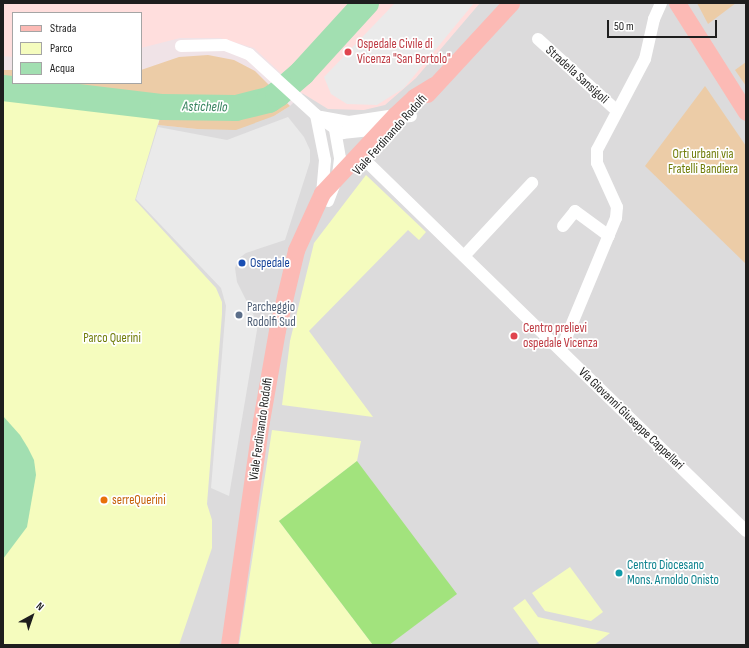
<!DOCTYPE html>
<html>
<head>
<meta charset="utf-8">
<style>
  body { margin:0 }
  #map { position:relative; width:749px; height:648px; overflow:hidden; background:#f0e3e7; font-family:"Sofia Sans Condensed",sans-serif }
  div>[style] { position:absolute }
  .residential>* { inset:0; background:#dcdbdc }
  .education>* { inset:0; background:#ffdedd }
  .grass>* { inset:0; background:#eccca7 }
  .park>* { inset:0; background:#f5fcbe }
  .pitch>* { inset:0; background:#a2e37d }
  .parking>* { inset:0; background:#eaeaea }
  .water>* { inset:0; background:#a2dfb1 }
  .river>* { height:26px; margin:-13px; padding:0 13px; transform-origin:13px; border-radius:13px; background:#a2dfb1 }
  .street>* { height:12px; margin:-6px; padding:0 6px; transform-origin:6px; border-radius:6px; background:#fff }
  .secondary>* { height:17px; margin:-8.5px; padding:0 8.5px; transform-origin:8.5px; border-radius:8.5px; background:#fcbab5 }
  .dots>* { width:11px; height:11px; translate:-50% -50%; box-sizing:border-box; border:2px solid #fff; border-radius:50% }
  span { translate:-50% -50%; white-space:nowrap; text-align:center; line-height:1.15; -webkit-text-stroke:3.5px #fff; paint-order:stroke }
  .health-label { font-size:13px; color:#be3a42 }
  .left { translate:0 -50%; text-align:left }
  .street-label { font-size:13px; color:#1e1e1e }
  .park-label { font-size:13px; color:#6f7c07 }
  .transit-label { font-size:13px; color:#164399 }
  .service-label { font-size:13px; color:#4e5e75 }
  .food-label { font-size:13px; color:#c56008 }
  .culture-label { font-size:13px; color:#0d838f }
  .water-label { font-size:14px; color:#36825e; font-style:italic }
  .frame { position:absolute; inset:0; border:4px solid #1e1e1e; pointer-events:none }
  .legend { position:absolute; left:12px; top:12px; width:130px; height:72px; box-sizing:border-box; background:#fff; border:1px solid #a5a5a5; margin:0; padding:5px 7px; list-style:none; font-size:12px; color:#1e1e1e }
  .legend li { display:flex; align-items:center; gap:8px; height:20px }
  .legend b { width:20px; border:1px solid #a5a5a5 }
  .north { position:absolute; left:12px; top:596px; width:40px; height:40px; -webkit-text-stroke:3px #fff; paint-order:stroke; rotate:40deg; font-size:11px; font-weight:700; line-height:16px; text-align:center; color:#1e1e1e }
  .north::after { content:''; display:block; margin:auto; width:14px; height:18px; background:#1e1e1e; clip-path:polygon(50% 0,100% 100%,50% 72%,0 100%) }
  .scale { position:absolute; left:607px; top:20px; width:110px; height:18px; box-sizing:border-box; border:2px solid #1e1e1e; border-top:0; padding-left:5px; font-size:12px; line-height:14px; white-space:nowrap; color:#1e1e1e; -webkit-text-stroke:3px #fff; paint-order:stroke }
</style>
</head>
<body>
<div id="map">
  <div class="residential">
    <div style="clip-path:polygon(387px 3px,746px 3px,746px 645px,3px 645px,3px 109px,197px 129px,274px 116px,290px 106px,313px 83px)"></div>
  </div>
  <div class="education">
    <div style="clip-path:polygon(3px 3px,480px 3px,416px 78px,385px 105px,364px 110px,328px 109px,302px 93px,254px 48px,220px 38px,180px 38px,141px 48px,141px 13px,13px 13px,13px 57px,3px 56px)"></div>
  </div>
  <div class="grass">
    <div style="clip-path:polygon(697px 3px,736px 3px,708px 24px)"></div>
    <div style="clip-path:polygon(208px 55px,234px 60px,255px 71px,290px 106px,274px 116px,236px 130px,197px 129px,158px 125px,163px 107px,3px 88px,3px 70px,13px 70px,13px 83px,141px 83px,141px 70px,179px 57px)"></div>
    <div style="clip-path:polygon(746px 62px,746px 86px,735px 70px)"></div>
    <div style="clip-path:polygon(705px 86px,746px 146px,746px 264px,645px 166px)"></div>
  </div>
  <div class="park">
    <div style="clip-path:polygon(3px 88px,163px 107px,135px 200px,216px 288px,222px 302px,222px 314px,207px 504px,212px 520px,212px 548px,179px 645px,3px 645px)"></div>
    <div style="clip-path:polygon(366px 175px,426px 232px,419px 240px,408px 230px,309px 331px,373px 417px,282px 405px,290px 341px,314px 243px)"></div>
    <div style="clip-path:polygon(272px 430px,361px 441px,357px 461px,279px 521px,373px 645px,239px 645px)"></div>
    <div style="clip-path:polygon(570px 567px,603px 612px,591px 621px,545px 611px,532px 593px)"></div>
    <div style="clip-path:polygon(525px 599px,538px 617px,610px 633px,594px 645px,540px 645px,513px 608px)"></div>
  </div>
  <div class="pitch">
    <div style="clip-path:polygon(357px 461px,457px 594px,389px 645px,373px 645px,279px 521px)"></div>
  </div>
  <div class="parking">
    <div style="clip-path:polygon(395px 3px,474px 3px,404px 88px,377px 105px,347px 104px,331px 94px,324px 77px)"></div>
    <div style="clip-path:polygon(288px 117px,304px 137px,310px 150px,310px 162px,285px 240px,246px 253px,238px 259px,235px 268px,237px 282px,258px 324px,229px 496px,211px 488px,226px 306px,221px 288px,136px 199px,158px 127px,227px 140px)"></div>
  </div>
  <div class="water">
    <div style="clip-path:polygon(3px 416px,20px 435px,28px 448px,34px 460px,36px 475px,27px 527px,3px 559px)"></div>
  </div>
  <div class="river">
    <div style="left:3px;top:88px;width:161px;rotate:6.8deg"></div>
    <div style="left:163px;top:107px;width:73px;rotate:0.8deg"></div>
    <div style="left:236px;top:108px;width:34px;rotate:-14deg"></div>
    <div style="left:269px;top:100px;width:11px;rotate:-34deg"></div>
    <div style="left:278px;top:94px;width:32px;rotate:-41deg"></div>
    <div style="left:302px;top:73px;width:95px;rotate:-47.6deg"></div>
  </div>
  <div class="street">
    <div style="left:538px;top:39px;width:107px;rotate:42.3deg"></div>
    <div style="left:181px;top:46px;width:44px;rotate:-1.3deg"></div>
    <div style="left:225px;top:45px;width:26px;rotate:21deg"></div>
    <div style="left:249px;top:54px;width:91px;rotate:42.3deg"></div>
    <div style="left:316px;top:115px;width:32px;rotate:35deg"></div>
    <div style="left:342px;top:133px;width:48px;rotate:-5.9deg"></div>
    <div style="left:390px;top:128px;width:16px;rotate:-45deg"></div>
    <div style="left:401px;top:117px;width:10px;rotate:-6deg"></div>
    <div style="left:316px;top:115px;width:46px;rotate:78.7deg"></div>
    <div style="left:325px;top:160px;width:32px;rotate:95deg"></div>
    <div style="left:321px;top:117px;width:28px;rotate:10deg"></div>
    <div style="left:349px;top:122px;width:47px;rotate:-8.7deg"></div>
    <div style="left:367px;top:162px;width:529px;rotate:44.23deg"></div>
    <div style="left:328px;top:201px;width:28px;rotate:-69deg"></div>
    <div style="left:338px;top:175px;width:17px;rotate:-83deg"></div>
    <div style="left:340px;top:158px;width:28px;rotate:-100deg"></div>
    <div style="left:563px;top:226px;width:19px;rotate:-51deg"></div>
    <div style="left:575px;top:211px;width:42px;rotate:36.3deg"></div>
    <div style="left:464px;top:256px;width:100px;rotate:-47deg"></div>
    <div style="left:561px;top:350px;width:143px;rotate:-67.4deg"></div>
    <div style="left:616px;top:218px;width:11px;rotate:-85deg"></div>
    <div style="left:617px;top:207px;width:48px;rotate:-114.4deg"></div>
    <div style="left:597px;top:163px;width:13px;rotate:-90deg"></div>
    <div style="left:597px;top:150px;width:103px;rotate:-62.2deg"></div>
    <div style="left:645px;top:59px;width:41px;rotate:-77.3deg"></div>
    <div style="left:654px;top:19px;width:17px;rotate:-66deg"></div>
  </div>
  <div class="secondary">
    <div style="left:677px;top:3px;width:129px;rotate:57.7deg"></div>
    <div style="left:427px;top:94px;width:124px;rotate:-47.3deg"></div>
    <div style="left:229px;top:645px;width:226px;rotate:-81.9deg"></div>
    <div style="left:261px;top:421px;width:92px;rotate:-80deg"></div>
    <div style="left:277px;top:330px;width:82px;rotate:-76.6deg"></div>
    <div style="left:296px;top:250px;width:63px;rotate:-65.5deg"></div>
    <div style="left:322px;top:193px;width:107px;rotate:-46.9deg"></div>
    <div style="left:395px;top:115px;width:26px;rotate:-43deg"></div>
    <div style="left:414px;top:97px;width:23px;rotate:-31deg"></div>
  </div>
  <div class="dots">
    <div style="left:348px;top:52px;background:#e0444e"></div>
    <div style="left:242px;top:263px;background:#1a4fb4"></div>
    <div style="left:239px;top:315px;background:#5c6f8a"></div>
    <div style="left:514px;top:336px;background:#e0444e"></div>
    <div style="left:104px;top:500px;background:#e8710a"></div>
    <div style="left:619px;top:573px;background:#0f9aa8"></div>
  </div>
  <div class="health-label">
    <span class="left" style="left:357px;top:52px">Ospedale Civile di<br>Vicenza "San Bortolo"</span>
    <span class="left" style="left:523px;top:336px">Centro prelievi<br>ospedale Vicenza</span>
  </div>
  <div class="street-label">
    <span style="left:577px;top:75px;rotate:42deg">Stradella Sansigoli</span>
    <span style="left:390px;top:135px;rotate:-48deg">Viale Ferdinando Rodolfi</span>
    <span style="left:631px;top:419px;rotate:44deg">Via Giovanni Giuseppe Cappellari</span>
    <span style="left:261px;top:429px;rotate:-82deg">Viale Ferdinando Rodolfi</span>
  </div>
  <div class="park-label">
    <span style="left:703px;top:162px">Orti urbani via<br>Fratelli Bandiera</span>
    <span style="left:112px;top:338px">Parco Querini</span>
  </div>
  <div class="transit-label">
    <span class="left" style="left:250px;top:263px">Ospedale</span>
  </div>
  <div class="service-label">
    <span class="left" style="left:247px;top:315px">Parcheggio<br>Rodolfi Sud</span>
  </div>
  <div class="food-label">
    <span class="left" style="left:112px;top:500px">serreQuerini</span>
  </div>
  <div class="culture-label">
    <span class="left" style="left:627px;top:573px">Centro Diocesano<br>Mons. Arnoldo Onisto</span>
  </div>
  <div class="water-label">
    <span style="left:205px;top:107px;rotate:1deg">Astichello</span>
  </div>
  <div class="frame"></div>
  <ul class="legend">
  <li><b style="height:5px;background:#fcbab5"></b>Strada</li>
  <li><b style="height:11px;background:#f5fcbe"></b>Parco</li>
  <li><b style="height:11px;background:#a2dfb1"></b>Acqua</li>
  </ul>
  <div class="north">N</div>
  <div class="scale">50 m</div>
</div>
</body>
</html>
